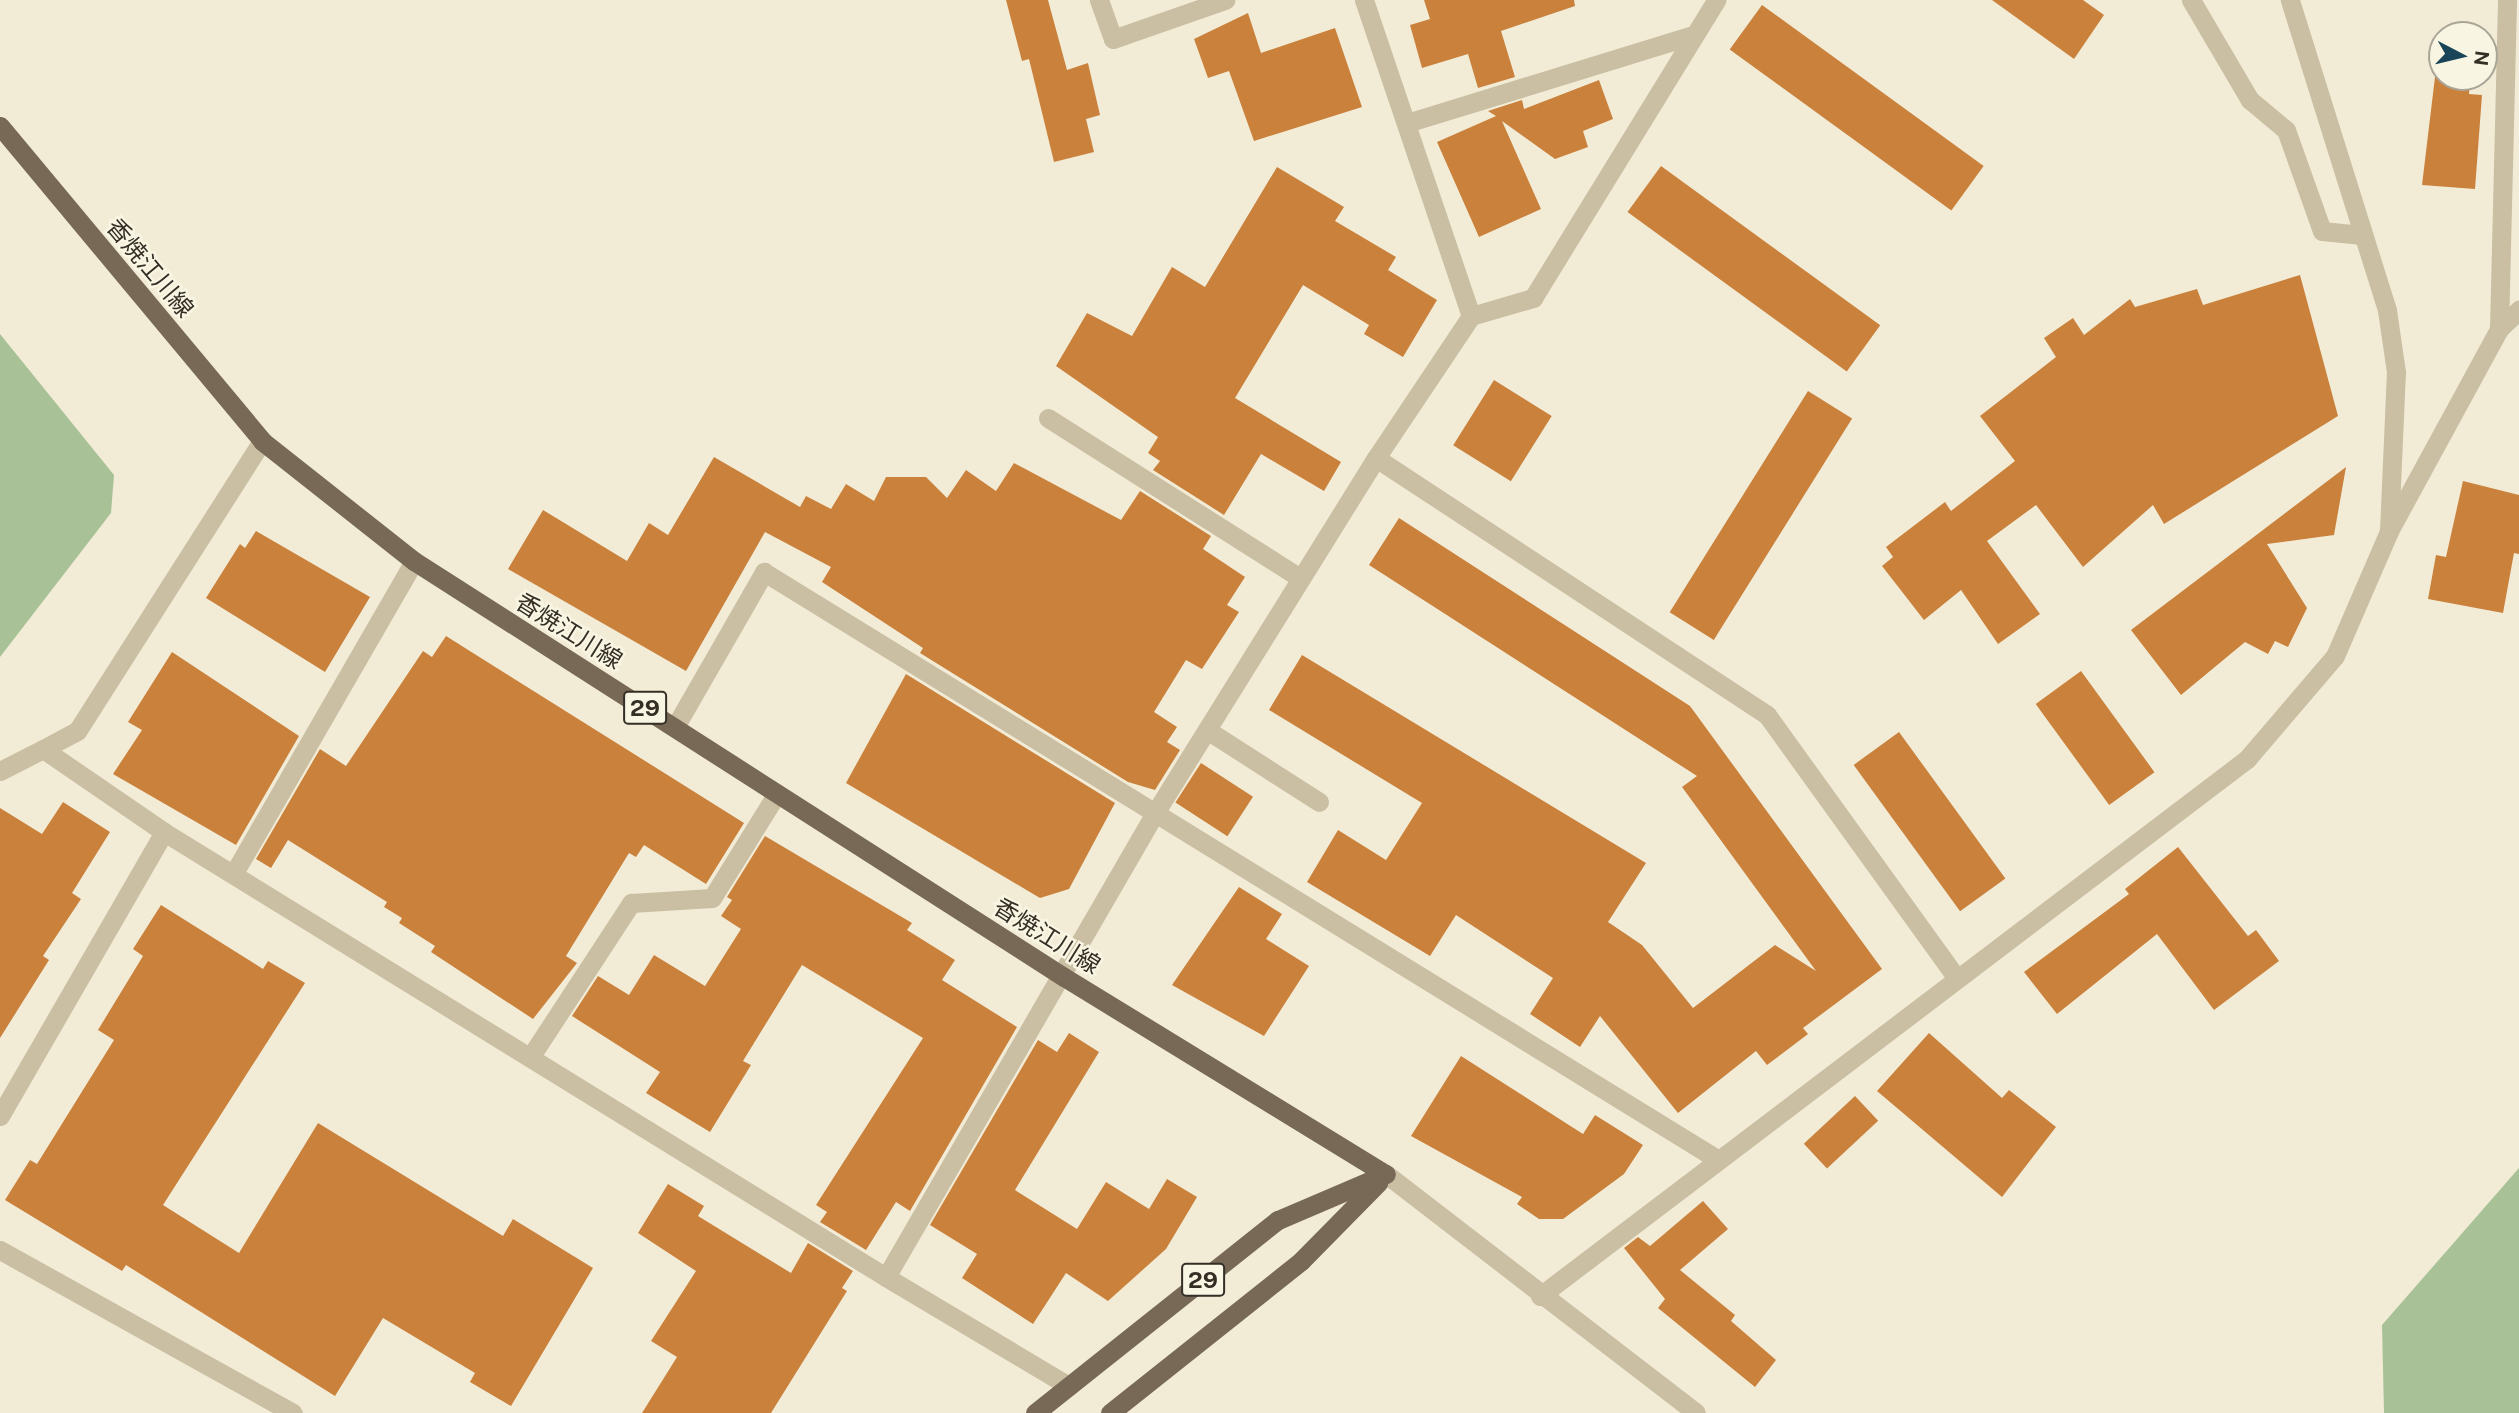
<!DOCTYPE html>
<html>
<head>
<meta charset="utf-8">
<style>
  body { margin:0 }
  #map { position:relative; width:2519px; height:1413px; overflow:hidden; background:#f2ecd7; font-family:"Public Sans","Noto Sans JP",sans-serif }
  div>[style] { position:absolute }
  .green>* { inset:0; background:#a8c197 }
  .building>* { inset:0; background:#ca813c; transform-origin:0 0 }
  .service>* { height:19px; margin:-9.5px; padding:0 9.5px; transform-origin:9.5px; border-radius:9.5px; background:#cabea3 }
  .minor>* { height:19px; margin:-9.5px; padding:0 9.5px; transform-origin:9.5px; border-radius:9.5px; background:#cabea3 }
  .tertiary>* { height:19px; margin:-9.5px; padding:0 9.5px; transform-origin:9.5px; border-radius:9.5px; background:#cabea3 }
  .primary>* { height:19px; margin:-9.5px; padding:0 9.5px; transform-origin:9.5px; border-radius:9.5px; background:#776956 }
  span { translate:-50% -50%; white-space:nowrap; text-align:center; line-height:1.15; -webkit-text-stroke:5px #f9f5e3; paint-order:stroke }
  .shield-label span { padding:2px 5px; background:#f9f5e3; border:2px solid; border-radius:5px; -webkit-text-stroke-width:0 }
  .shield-label { font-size:23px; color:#342e25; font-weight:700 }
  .street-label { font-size:24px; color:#342e25 }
  .north { position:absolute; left:2428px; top:21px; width:70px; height:70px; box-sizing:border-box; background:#f9f5e3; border:2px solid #aaa597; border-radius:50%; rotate:97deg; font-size:19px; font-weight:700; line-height:28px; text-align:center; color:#342e25 }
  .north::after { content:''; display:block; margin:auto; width:24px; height:32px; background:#1a4457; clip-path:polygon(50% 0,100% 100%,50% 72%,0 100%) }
</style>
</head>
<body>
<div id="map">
  <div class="green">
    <div style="clip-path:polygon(0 334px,114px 475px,111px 513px,0 657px)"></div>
    <div style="clip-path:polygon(2519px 1168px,2519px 1413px,2384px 1413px,2382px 1325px)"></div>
  </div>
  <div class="building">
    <div style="clip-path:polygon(1006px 0,1048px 0,1067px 70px,1088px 63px,1100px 115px,1086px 119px,1094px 152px,1054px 162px,1029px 59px,1022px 61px)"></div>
    <div style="clip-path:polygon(1424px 0,1574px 0,1575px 6px,1501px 31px,1515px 77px,1478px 88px,1468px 54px,1422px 68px,1410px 25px,1430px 19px)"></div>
    <div style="clip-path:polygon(1992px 0,2083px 0,2104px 15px,2074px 59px)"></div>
    <div style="left:1762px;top:5px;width:274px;height:55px;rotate:36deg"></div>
    <div style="clip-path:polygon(1248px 13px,1261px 53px,1335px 28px,1362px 107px,1254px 141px,1229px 71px,1208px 78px,1194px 39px)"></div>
    <div style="clip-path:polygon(2435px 77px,2470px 77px,2469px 94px,2482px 95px,2475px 189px,2422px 185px)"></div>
    <div style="clip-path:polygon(1599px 80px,1613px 119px,1583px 131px,1588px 147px,1555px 159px,1502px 121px,1541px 209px,1479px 237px,1437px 142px,1496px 116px,1488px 111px,1522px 100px,1524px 109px)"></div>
    <div style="left:1661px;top:166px;width:271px;height:57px;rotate:36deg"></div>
    <div style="clip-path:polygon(1277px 167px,1344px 207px,1335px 221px,1396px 257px,1388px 270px,1437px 300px,1403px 357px,1364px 334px,1369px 325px,1303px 285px,1235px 398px,1341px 462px,1324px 491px,1261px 454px,1224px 515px,1153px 470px,1160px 461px,1148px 453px,1158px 437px,1056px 366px,1087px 313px,1132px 336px,1172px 267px,1205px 287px)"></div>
    <div style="clip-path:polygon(2300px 275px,2338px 416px,2164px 524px,2153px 505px,2083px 567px,2036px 505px,1987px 541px,2040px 614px,1998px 644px,1961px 590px,1924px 620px,1882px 566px,1893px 557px,1886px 547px,1945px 502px,1951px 511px,2015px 461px,1980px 416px,2056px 357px,2044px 338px,2073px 318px,2084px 335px,2130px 299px,2135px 307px,2197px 289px,2203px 305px)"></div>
    <div style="left:1494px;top:380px;width:68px;height:77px;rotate:32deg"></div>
    <div style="left:1808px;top:391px;width:52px;height:261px;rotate:32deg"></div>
    <div style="clip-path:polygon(714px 457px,800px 507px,806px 496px,831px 509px,846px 484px,874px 501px,886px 477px,926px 477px,947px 498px,966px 470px,996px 491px,1014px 463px,1121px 520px,1140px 491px,1211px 536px,1203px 549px,1245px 577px,1227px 605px,1239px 612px,1202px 669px,1186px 660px,1154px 712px,1177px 727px,1167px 742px,1180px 750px,1155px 790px,1128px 782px,920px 653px,923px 648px,822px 582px,831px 567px,765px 532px,686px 671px,508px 569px,543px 510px,627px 561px,649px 523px,668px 535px)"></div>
    <div style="clip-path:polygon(2346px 467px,2334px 535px,2267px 544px,2307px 608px,2288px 647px,2275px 641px,2268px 654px,2245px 642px,2181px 695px,2131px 630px)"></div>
    <div style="clip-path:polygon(2463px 481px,2519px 495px,2519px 554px,2514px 553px,2503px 613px,2428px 599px,2436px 555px,2446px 557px)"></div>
    <div style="clip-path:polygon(1399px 518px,1690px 706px,1882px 969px,1803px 1028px,1808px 1034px,1767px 1065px,1756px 1051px,1678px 1113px,1600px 1016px,1580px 1047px,1530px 1014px,1553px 978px,1456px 915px,1430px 956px,1307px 882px,1338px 830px,1386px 860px,1422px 803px,1269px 710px,1302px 655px,1646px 863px,1608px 922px,1642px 945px,1693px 1008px,1775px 945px,1816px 971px,1682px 787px,1697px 776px,1369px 565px)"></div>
    <div style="clip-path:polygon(256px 531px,370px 597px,325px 672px,206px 598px,240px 544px,245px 548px)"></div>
    <div style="clip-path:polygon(446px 636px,744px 823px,706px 884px,644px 845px,636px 857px,629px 853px,566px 956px,577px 963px,533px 1019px,431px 952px,435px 946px,399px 923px,402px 918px,384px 907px,387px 902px,288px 840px,271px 868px,256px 859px,320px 749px,346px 766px,423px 651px,432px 657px)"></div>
    <div style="clip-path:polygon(172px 652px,299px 736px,236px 845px,113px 774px,142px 730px,128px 722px)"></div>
    <div style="left:2081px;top:671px;width:125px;height:56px;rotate:54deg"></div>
    <div style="clip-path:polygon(906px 674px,1115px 803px,1069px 889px,1040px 898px,846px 783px)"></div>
    <div style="left:1899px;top:732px;width:181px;height:56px;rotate:54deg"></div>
    <div style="left:1201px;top:763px;width:62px;height:47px;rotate:33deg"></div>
    <div style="clip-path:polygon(63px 802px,110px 832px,72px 893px,81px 899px,43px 956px,49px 960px,0 1038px,0 808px,42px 834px)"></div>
    <div style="clip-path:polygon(765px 836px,912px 923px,907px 930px,955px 960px,942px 980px,1017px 1027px,910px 1211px,896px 1202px,866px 1250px,820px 1222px,827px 1212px,816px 1205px,923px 1038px,802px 965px,743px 1061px,751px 1065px,710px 1132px,646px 1093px,660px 1072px,572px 1016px,598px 976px,629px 995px,654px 955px,705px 986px,741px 929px,721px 916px,732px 900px,727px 897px)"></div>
    <div style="clip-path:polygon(2178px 847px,2248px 936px,2256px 930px,2279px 961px,2214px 1010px,2157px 934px,2057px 1014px,2024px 972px,2129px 894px,2125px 889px)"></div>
    <div style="clip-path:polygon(1239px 887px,1282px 914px,1266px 939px,1309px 966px,1264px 1036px,1172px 985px)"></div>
    <div style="clip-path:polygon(161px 905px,263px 969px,268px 961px,305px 983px,163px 1205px,239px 1253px,318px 1123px,503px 1236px,513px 1219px,593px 1268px,511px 1406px,470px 1382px,475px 1373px,383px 1318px,335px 1396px,126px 1265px,122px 1271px,5px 1200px,30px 1160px,37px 1164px,114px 1040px,98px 1030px,143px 956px,133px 949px)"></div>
    <div style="clip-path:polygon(1069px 1033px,1099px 1052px,1015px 1190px,1077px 1229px,1106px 1182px,1149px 1209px,1167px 1179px,1197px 1197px,1166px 1249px,1108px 1301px,1066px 1273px,1033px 1324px,962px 1278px,977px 1254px,930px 1225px,1038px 1040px,1057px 1052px)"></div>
    <div style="clip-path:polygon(1929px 1033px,2002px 1098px,2009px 1090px,2056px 1127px,2002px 1197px,1877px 1091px)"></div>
    <div style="clip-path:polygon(1461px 1056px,1583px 1134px,1595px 1115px,1643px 1145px,1624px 1174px,1563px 1219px,1539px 1219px,1517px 1204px,1522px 1197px,1411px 1136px)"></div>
    <div style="left:1855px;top:1096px;width:34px;height:70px;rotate:47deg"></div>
    <div style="clip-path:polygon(668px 1184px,704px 1206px,698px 1216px,791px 1273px,808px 1243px,853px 1271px,842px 1288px,847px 1291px,771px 1413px,642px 1413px,677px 1357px,651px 1341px,696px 1271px,638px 1233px)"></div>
    <div style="clip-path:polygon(1703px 1201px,1728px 1229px,1680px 1270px,1735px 1315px,1731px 1321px,1776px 1360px,1755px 1387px,1658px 1308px,1665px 1299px,1624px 1248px,1638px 1237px,1650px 1246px)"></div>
  </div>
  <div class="service">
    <div style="left:2191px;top:0;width:116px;rotate:59.5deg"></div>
    <div style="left:2250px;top:100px;width:47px;rotate:39.8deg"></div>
    <div style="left:2286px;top:130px;width:107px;rotate:70.4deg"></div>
    <div style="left:2322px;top:231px;width:40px;rotate:5.7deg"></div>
    <div style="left:1207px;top:730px;width:133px;rotate:32.7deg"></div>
  </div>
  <div class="minor">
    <div style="left:1099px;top:0;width:41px;rotate:70.3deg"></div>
    <div style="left:1113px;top:39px;width:119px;rotate:-19.2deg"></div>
    <div style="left:1364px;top:0;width:334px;rotate:71.3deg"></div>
    <div style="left:1410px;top:122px;width:295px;rotate:-17.1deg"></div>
    <div style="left:2499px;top:329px;width:329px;rotate:-88.6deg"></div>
    <div style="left:1048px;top:418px;width:299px;rotate:32.4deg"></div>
    <div style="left:262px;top:441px;width:344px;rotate:122.5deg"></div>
    <div style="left:77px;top:731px;width:38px;rotate:152deg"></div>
    <div style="left:43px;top:749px;width:147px;rotate:34.4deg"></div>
    <div style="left:164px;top:832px;width:848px;rotate:31.65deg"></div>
    <div style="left:886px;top:1277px;width:536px;rotate:-59.9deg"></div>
    <div style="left:1155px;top:813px;width:418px;rotate:-58.1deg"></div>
    <div style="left:1376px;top:458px;width:171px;rotate:-56.2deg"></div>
    <div style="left:1471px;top:316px;width:65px;rotate:-16.2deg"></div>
    <div style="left:1533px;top:298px;width:350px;rotate:-58.4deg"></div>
    <div style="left:1376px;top:458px;width:468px;rotate:33.3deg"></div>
    <div style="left:1767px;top:715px;width:323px;rotate:54.2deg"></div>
    <div style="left:2389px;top:531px;width:230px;rotate:-61.4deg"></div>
    <div style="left:2499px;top:329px;width:28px;rotate:-44deg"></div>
    <div style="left:675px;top:727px;width:179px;rotate:-60.1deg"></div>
    <div style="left:764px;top:572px;width:1119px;rotate:31.63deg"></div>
    <div style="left:0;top:771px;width:48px;rotate:-27.1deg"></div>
    <div style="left:234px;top:873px;width:360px;rotate:-60deg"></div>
    <div style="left:531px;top:1056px;width:183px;rotate:-56.8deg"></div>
    <div style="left:631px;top:903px;width:81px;rotate:-3.5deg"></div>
    <div style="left:712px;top:898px;width:123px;rotate:-58.2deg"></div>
    <div style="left:0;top:1116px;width:328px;rotate:-60deg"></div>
    <div style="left:0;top:1250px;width:335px;rotate:29.1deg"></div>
    <div style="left:886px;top:1277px;width:213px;rotate:30.8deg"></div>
  </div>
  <div class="tertiary">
    <div style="left:1386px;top:1174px;width:391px;rotate:37.6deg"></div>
    <div style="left:1540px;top:1296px;width:888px;rotate:-37.22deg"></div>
    <div style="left:2247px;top:759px;width:135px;rotate:-49.5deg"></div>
    <div style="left:2335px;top:656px;width:136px;rotate:-66.6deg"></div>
    <div style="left:2389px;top:531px;width:159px;rotate:-87.5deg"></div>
    <div style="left:2396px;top:372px;width:63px;rotate:-98.3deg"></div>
    <div style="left:2387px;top:310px;width:325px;rotate:-107.4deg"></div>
  </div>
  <div class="primary">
    <div style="left:0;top:126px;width:410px;rotate:50.2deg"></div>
    <div style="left:262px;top:441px;width:194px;rotate:38.3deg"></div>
    <div style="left:414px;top:561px;width:772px;rotate:32.62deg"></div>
    <div style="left:1064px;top:977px;width:377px;rotate:31.5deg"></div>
    <div style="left:1035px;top:1413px;width:310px;rotate:-38.5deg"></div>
    <div style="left:1278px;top:1220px;width:117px;rotate:-23.1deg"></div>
    <div style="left:1110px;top:1413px;width:244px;rotate:-38.5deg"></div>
    <div style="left:1301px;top:1261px;width:110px;rotate:-45.4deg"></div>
  </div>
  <div class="shield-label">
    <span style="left:645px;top:708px">29</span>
    <span style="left:1203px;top:1280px">29</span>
  </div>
  <div class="street-label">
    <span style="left:150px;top:268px;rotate:50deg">香焼江川線</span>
    <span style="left:569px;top:631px;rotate:32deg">香焼江川線</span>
    <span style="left:1047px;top:936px;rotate:32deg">香焼江川線</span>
  </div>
  <div class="north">N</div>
</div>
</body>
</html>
